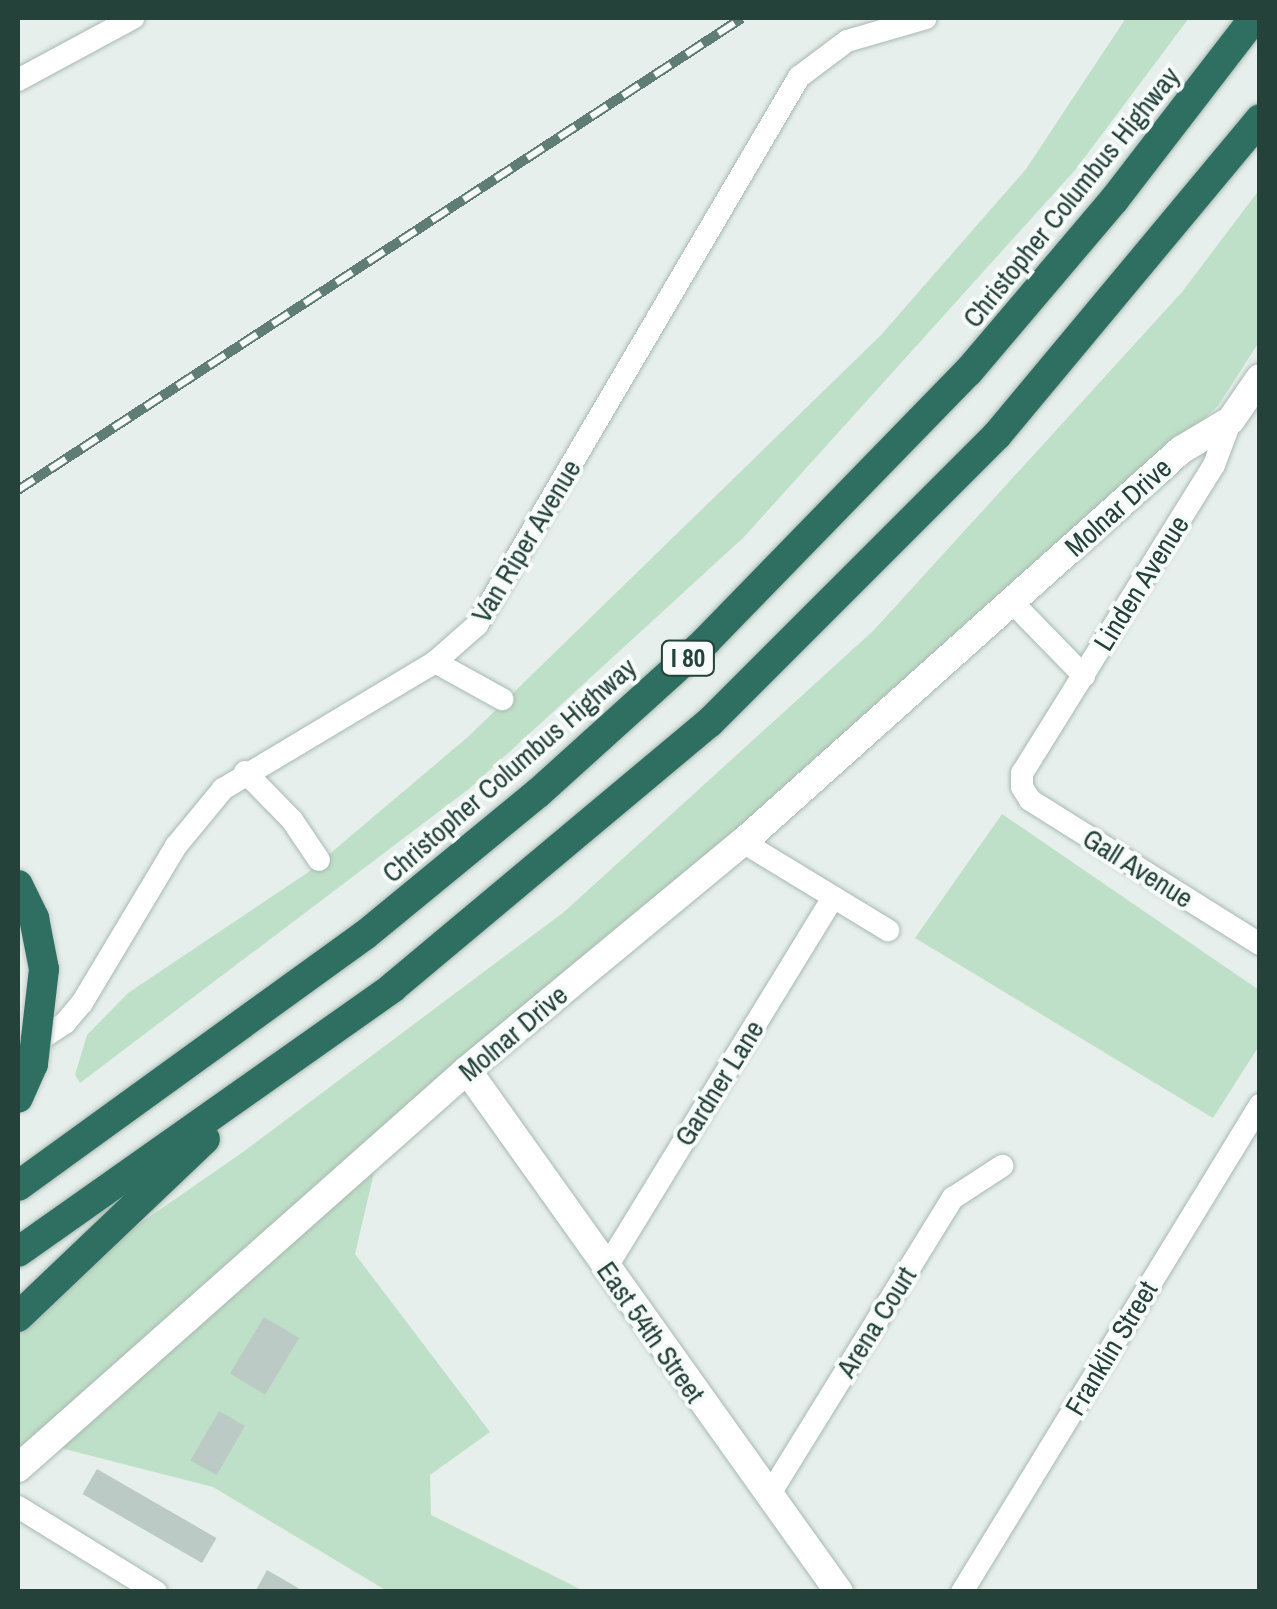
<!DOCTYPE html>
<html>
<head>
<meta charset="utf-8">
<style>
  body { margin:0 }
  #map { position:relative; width:1277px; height:1609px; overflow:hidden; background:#e6efeb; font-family:"Archivo Narrow",sans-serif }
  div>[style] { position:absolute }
  .green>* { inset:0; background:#bfe0c8 }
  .building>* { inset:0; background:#bbcac4; transform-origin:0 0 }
  .roads { filter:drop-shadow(0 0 2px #a8b8b2) drop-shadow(0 0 2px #a8b8b2) }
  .minor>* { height:22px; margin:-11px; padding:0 11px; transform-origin:11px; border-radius:11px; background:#fff }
  .tertiary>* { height:28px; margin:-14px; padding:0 14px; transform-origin:14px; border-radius:14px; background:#fff }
  .motorway>* { height:30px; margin:-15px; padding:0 15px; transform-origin:15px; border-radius:15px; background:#2f6f62 }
  .rail>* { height:10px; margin-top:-5px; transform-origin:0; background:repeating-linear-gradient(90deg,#f7fbf9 0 19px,#5f7d75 0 38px); box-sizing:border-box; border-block:2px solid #5f7d75 }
  .bridges { filter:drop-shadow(0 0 2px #c2cac8) drop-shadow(0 0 2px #c2cac8) }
  .motorway-bridge>* { height:30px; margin:-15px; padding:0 15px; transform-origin:15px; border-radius:15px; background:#2f6f62 }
  span { translate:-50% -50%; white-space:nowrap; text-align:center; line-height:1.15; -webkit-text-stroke:8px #f7fbf9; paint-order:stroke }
  .shield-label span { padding:2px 8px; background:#f7fbf9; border:2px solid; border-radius:8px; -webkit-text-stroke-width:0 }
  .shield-label { font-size:25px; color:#24423a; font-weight:700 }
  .street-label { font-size:28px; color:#24423a }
  .frame { position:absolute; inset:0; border:20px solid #24423a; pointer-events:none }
</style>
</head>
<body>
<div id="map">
  <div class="green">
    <div style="clip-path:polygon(1126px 18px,1189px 18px,1076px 169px,744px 537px,470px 788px,80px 1083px,75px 1075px,87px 1035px,128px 993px,307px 873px,469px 736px,881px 335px,1026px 169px)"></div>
    <div style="clip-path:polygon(1259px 190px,1259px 342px,1218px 406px,380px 1147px,355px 1254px,490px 1432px,430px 1475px,431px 1515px,584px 1591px,387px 1591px,213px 1487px,45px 1444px,18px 1468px,18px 1308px,243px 1152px,564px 912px,874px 630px,1182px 292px)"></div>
    <div style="clip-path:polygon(1002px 814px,1259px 990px,1259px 1046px,1213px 1118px,915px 938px)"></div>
  </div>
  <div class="building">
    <div style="left:264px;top:1317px;width:41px;height:66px;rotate:31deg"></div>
    <div style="left:219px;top:1411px;width:30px;height:57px;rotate:30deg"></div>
    <div style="left:97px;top:1469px;width:138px;height:29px;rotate:30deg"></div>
    <div style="clip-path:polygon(267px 1570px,305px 1592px,255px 1592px)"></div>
  </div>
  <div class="roads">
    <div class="minor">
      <div style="left:18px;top:80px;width:131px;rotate:-28.3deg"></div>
      <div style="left:1231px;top:420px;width:48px;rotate:110.7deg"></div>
      <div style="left:1214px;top:465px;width:363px;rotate:121.9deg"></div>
      <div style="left:1022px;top:773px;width:14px;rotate:90deg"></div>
      <div style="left:1022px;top:787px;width:15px;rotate:58deg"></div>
      <div style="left:1030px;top:800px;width:271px;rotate:32.1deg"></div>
      <div style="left:1013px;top:603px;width:102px;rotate:45.8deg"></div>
      <div style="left:435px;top:662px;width:77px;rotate:28.9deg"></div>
      <div style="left:245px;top:772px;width:67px;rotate:45.6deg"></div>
      <div style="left:292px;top:820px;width:48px;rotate:56deg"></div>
      <div style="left:743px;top:842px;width:170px;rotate:31.3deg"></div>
      <div style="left:18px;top:1054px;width:56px;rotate:-33.4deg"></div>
      <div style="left:65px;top:1023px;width:26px;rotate:-50deg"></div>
      <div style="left:82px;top:1003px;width:183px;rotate:-59.1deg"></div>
      <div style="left:176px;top:846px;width:74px;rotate:-50.5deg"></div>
      <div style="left:223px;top:789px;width:247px;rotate:-30.9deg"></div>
      <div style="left:435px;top:662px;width:56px;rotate:-41.4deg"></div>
      <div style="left:477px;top:625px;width:636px;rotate:-59.56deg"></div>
      <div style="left:799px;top:77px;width:60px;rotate:-36.9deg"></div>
      <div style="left:847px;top:41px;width:82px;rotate:-16.2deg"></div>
      <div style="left:606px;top:1268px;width:435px;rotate:-58.5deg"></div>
      <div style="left:768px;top:1497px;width:352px;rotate:-58.3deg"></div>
      <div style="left:953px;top:1198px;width:59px;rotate:-33.1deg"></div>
      <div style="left:18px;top:1507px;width:162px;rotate:31.6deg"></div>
      <div style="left:962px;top:1592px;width:571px;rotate:-58.54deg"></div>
    </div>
    <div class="tertiary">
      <div style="left:467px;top:1070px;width:641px;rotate:54.52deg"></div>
      <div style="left:18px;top:1468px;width:600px;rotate:-41.55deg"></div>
      <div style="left:467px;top:1070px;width:358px;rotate:-39.6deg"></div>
      <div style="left:743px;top:842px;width:588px;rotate:-41.83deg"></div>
      <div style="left:1181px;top:450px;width:58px;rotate:-31deg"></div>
      <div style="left:1231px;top:420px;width:51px;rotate:-55.4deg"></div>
    </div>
    <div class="motorway">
      <div style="left:18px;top:1186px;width:428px;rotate:-35.9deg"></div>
      <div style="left:365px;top:935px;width:224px;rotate:-39.4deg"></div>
      <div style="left:538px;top:793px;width:227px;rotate:-42.1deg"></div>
      <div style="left:706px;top:641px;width:376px;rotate:-45.8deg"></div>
      <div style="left:968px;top:372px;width:226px;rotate:-49.7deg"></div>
      <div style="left:1114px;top:200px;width:230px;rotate:-52.4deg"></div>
      <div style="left:18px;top:1252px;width:459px;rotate:-35.2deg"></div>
      <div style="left:393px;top:987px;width:412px;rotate:-39.9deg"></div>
      <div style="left:709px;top:723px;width:407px;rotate:-45deg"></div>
      <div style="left:997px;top:435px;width:411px;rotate:-50.2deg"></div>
      <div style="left:18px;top:1317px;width:258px;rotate:-43.6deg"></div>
    </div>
  </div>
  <div class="rail">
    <div style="left:18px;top:490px;width:864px;rotate:-33.1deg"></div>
  </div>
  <div class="bridges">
    <div class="motorway-bridge">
      <div style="left:18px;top:885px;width:37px;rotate:64deg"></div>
      <div style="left:34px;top:918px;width:52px;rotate:78.9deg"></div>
      <div style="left:44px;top:969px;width:96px;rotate:96.6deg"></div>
      <div style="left:33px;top:1064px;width:37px;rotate:114deg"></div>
    </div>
  </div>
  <div class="shield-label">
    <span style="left:688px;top:658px">I 80</span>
  </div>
  <div class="street-label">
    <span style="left:1071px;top:197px;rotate:-51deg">Christopher Columbus Highway</span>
    <span style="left:1118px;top:507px;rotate:-42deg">Molnar Drive</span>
    <span style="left:526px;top:541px;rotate:-59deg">Van Riper Avenue</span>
    <span style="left:1141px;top:583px;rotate:-58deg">Linden Avenue</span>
    <span style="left:509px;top:770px;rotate:-41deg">Christopher Columbus Highway</span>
    <span style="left:1138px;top:868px;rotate:32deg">Gall Avenue</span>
    <span style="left:513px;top:1033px;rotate:-40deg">Molnar Drive</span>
    <span style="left:719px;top:1083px;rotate:-58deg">Gardner Lane</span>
    <span style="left:876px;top:1322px;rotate:-58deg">Arena Court</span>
    <span style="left:651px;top:1332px;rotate:55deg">East 54th Street</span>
    <span style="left:1111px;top:1348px;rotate:-59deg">Franklin Street</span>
  </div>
  <div class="frame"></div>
</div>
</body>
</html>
